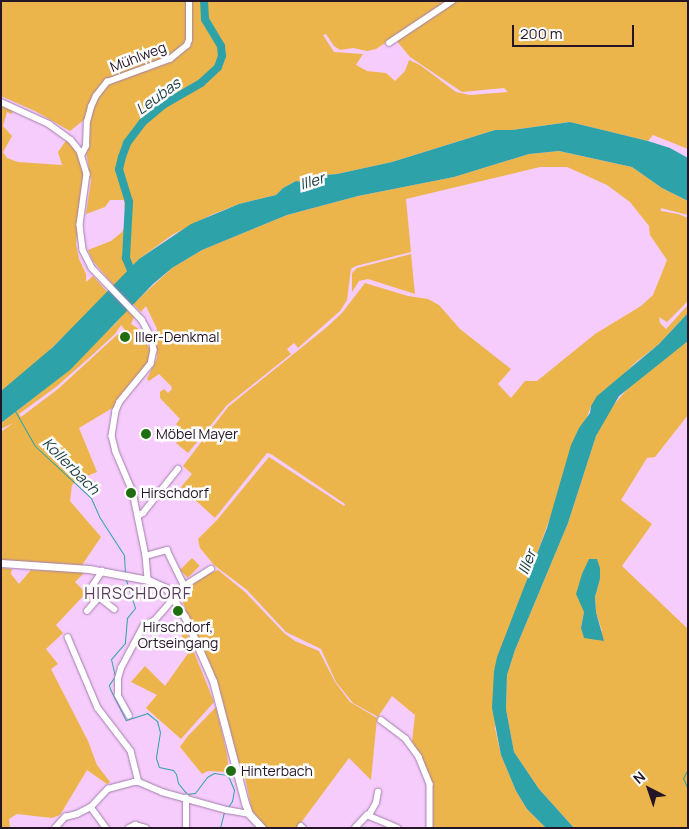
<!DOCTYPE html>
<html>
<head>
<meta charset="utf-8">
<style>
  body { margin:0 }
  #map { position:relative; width:689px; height:829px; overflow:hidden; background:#f5ccfc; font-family:Manrope,sans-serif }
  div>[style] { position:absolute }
  .green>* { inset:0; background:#ecb54c; transform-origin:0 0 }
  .water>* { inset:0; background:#2ea2a9 }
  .stream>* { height:1px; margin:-0.5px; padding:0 0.5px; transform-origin:0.5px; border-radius:0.5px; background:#2ea2a9 }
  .river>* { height:8px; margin:-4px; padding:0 4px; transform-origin:4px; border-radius:4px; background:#2ea2a9 }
  .roads { filter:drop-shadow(0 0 1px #a37dab) drop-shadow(0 0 1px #a37dab) }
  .minor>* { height:5.5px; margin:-2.75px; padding:0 2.75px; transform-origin:2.75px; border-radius:2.75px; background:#fff }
  .major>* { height:7px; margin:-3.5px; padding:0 3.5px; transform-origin:3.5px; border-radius:3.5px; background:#fff }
  .dots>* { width:14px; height:14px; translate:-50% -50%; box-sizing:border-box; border:2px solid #fdfdfd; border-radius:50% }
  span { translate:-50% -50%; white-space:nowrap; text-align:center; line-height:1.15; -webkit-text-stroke:5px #fdfdfd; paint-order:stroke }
  .street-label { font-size:14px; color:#241527 }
  .poi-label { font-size:14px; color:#241527 }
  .left { translate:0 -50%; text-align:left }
  .water-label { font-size:15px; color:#193b3d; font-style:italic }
  .quarter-label { font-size:16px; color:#5a3860; letter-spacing:1px }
  .frame { position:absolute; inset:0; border:2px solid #241527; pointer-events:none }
  .north { position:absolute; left:624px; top:764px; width:50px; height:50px; -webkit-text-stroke:4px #fdfdfd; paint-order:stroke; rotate:319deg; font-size:14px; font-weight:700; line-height:20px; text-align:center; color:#241527 }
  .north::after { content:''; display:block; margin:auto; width:18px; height:22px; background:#241527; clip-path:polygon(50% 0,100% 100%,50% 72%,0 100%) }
  .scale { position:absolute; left:512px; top:25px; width:122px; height:22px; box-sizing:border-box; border:2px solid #241527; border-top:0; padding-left:6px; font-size:15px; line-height:18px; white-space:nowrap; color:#241527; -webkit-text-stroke:4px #fdfdfd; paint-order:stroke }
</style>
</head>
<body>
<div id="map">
  <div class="green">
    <div style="clip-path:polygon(1px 1px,450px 1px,376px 49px,367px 51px,353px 48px,340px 50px,334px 46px,326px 34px,323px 35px,334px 52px,363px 54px,356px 65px,367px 71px,386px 73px,395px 81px,405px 71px,409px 60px,420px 65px,456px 92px,470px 95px,508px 92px,504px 88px,462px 92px,410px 57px,396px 40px,454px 1px,688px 1px,688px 149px,653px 135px,648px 141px,570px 122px,512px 130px,495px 130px,392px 162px,337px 174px,314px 176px,308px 183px,296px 181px,283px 188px,276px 195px,239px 204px,211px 215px,172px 235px,139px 259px,115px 287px,93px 261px,88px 250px,111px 241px,122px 232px,126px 224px,124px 200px,110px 200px,105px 207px,86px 214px,91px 181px,86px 151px,89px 121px,97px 96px,116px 76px,100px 87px,89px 106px,85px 119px,70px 131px,35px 111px,1px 96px)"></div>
    <div style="clip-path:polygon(1px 105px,13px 110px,12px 114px,7px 112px,3px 126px,12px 136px,3px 152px,7px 158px,18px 162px,62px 165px,58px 152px,67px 139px,80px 156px,84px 173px,76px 244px,79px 259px,86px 274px,86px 282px,93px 276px,108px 293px,33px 366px,1px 391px)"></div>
    <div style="clip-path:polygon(559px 151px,632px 167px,662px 188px,688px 201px,688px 215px,661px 208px,661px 211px,678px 214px,688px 218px,688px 301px,667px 322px,659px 317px,660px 323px,666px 329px,688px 305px,688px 313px,659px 344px,635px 363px,591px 406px,494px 671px,495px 728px,501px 755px,516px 791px,527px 809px,546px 828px,433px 828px,433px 786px,412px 742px,415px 715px,392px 696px,378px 717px,353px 703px,336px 682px,321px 649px,286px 632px,247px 590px,214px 565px,200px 548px,198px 539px,217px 520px,269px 457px,344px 506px,345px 504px,271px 454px,267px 453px,215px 518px,181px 487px,192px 474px,183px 466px,228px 407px,327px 327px,342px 313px,365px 283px,408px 296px,428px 299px,439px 305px,460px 329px,511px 369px,498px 384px,511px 398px,525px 381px,537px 381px,595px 334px,641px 306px,653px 295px,667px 260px,650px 235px,649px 226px,630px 202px,607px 185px,567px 167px,540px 167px,406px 199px,411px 252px,356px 266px,351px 269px,347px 300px,340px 311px,298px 348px,294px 343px,287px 349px,291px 354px,227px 405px,188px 453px,176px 443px,180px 439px,174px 434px,180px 428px,176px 424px,180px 419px,160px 398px,160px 392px,164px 389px,168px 393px,172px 389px,171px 386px,159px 374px,149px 381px,147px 379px,157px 358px,157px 329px,146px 306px,141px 312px,133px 304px,172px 268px,202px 250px,287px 215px,358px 196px,454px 177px,529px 154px)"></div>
    <div style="clip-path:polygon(411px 254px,415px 294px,368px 279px,359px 281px,352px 292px,352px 273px,357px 268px)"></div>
    <div style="clip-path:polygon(evenodd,127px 310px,134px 317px,131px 324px,139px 329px,151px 352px,148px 362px,143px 373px,121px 396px,114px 407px,79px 428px,97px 472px,77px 480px,72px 485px,70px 501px,101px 537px,82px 565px,1px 560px,1px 432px,13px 423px,1px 429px,1px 423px,27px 403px,115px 324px,127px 310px,121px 325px,129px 335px,124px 341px,118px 334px,58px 389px,21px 417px,19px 414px,56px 387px,90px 357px,115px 334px,121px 325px)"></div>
    <div style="clip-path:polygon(evenodd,688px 341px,688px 415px,655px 457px,647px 458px,621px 500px,652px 524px,622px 566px,688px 629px,688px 828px,574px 828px,539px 789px,514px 752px,506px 709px,507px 675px,515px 650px,568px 523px,596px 436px,609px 410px,631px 385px,688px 341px,600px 568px,600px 579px,595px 597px,596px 612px,602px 631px,581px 628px,584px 612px,600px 568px)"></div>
    <div style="left:192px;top:558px;width:11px;height:17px;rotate:45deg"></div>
    <div style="clip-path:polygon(1px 568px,12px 569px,11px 574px,19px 584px,31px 570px,85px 572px,75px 582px,86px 593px,56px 625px,63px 633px,46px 649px,58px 664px,51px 669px,88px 741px,97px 765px,110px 782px,107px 784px,87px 770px,60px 815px,52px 818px,17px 814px,9px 819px,10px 828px,1px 828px)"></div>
    <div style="clip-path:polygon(218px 570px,245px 592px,284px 633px,295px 641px,319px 651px,335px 682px,350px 702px,377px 718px,371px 780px,349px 758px,297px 828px,267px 828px,252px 811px,243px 768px,239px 764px,222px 702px,182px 600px,187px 586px,200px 577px)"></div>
    <div style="clip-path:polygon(182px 622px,214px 702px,181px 739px,146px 708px,157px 695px,131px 682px,145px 666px,165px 686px,189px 652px,179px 629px)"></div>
    <div style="clip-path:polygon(216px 707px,227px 754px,229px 772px,208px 771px,202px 774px,180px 747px,187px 737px)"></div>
  </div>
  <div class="water">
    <div style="clip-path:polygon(570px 122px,648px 141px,670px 148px,688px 158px,688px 201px,662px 188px,632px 167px,559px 151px,529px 154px,454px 177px,358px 196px,287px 215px,202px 250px,172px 268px,153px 284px,70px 370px,1px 423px,1px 391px,53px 347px,139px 259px,191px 224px,239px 204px,276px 195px,283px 188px,296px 181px,308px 183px,314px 176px,337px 174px,392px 162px,495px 130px,512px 130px)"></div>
    <div style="clip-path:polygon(688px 313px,688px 341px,619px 396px,596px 436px,568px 523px,515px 650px,507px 675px,506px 709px,514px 752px,539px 789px,574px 828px,546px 828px,527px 809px,516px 791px,501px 755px,492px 708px,494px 671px,497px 657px,547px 528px,571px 445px,579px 428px,590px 413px,591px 406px,597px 396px,659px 344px)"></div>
    <div style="clip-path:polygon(589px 559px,597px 559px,600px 568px,600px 579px,595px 597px,596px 612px,604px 641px,584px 638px,581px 628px,584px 612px,576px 594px,582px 574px)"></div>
  </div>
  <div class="stream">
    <div style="left:15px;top:411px;width:40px;rotate:60.3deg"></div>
    <div style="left:35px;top:446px;width:76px;rotate:42.9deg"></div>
    <div style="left:91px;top:498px;width:22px;rotate:66deg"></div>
    <div style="left:100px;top:518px;width:44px;rotate:57deg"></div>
    <div style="left:124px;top:555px;width:18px;rotate:87deg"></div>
    <div style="left:126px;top:580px;width:29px;rotate:72deg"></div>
    <div style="left:135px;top:608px;width:13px;rotate:129deg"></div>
    <div style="left:127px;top:618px;width:25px;rotate:95deg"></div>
    <div style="left:125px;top:643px;width:21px;rotate:131deg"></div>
    <div style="left:111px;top:659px;width:17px;rotate:77deg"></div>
    <div style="left:115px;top:676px;width:11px;rotate:124deg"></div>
    <div style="left:109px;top:685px;width:4px;rotate:76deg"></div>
    <div style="left:110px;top:689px;width:35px;rotate:63deg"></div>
    <div style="left:126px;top:720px;width:22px;rotate:-18deg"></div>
    <div style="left:147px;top:713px;width:13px;rotate:39deg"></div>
    <div style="left:157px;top:721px;width:11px;rotate:75deg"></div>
    <div style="left:160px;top:732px;width:26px;rotate:99deg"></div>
    <div style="left:156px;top:758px;width:9px;rotate:72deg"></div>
    <div style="left:159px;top:767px;width:14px;rotate:12deg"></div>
    <div style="left:173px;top:770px;width:5px;rotate:53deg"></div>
    <div style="left:176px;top:774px;width:9px;rotate:77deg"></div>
    <div style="left:178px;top:783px;width:14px;rotate:51deg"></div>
    <div style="left:187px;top:794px;width:8px;rotate:-7deg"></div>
    <div style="left:195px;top:793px;width:20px;rotate:-53deg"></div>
    <div style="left:207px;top:777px;width:8px;rotate:-30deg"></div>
    <div style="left:214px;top:773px;width:12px;rotate:9deg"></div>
    <div style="left:226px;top:775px;width:4px;rotate:45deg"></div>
    <div style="left:229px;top:778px;width:13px;rotate:67deg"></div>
    <div style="left:234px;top:790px;width:11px;rotate:100deg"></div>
    <div style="left:232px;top:801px;width:7px;rotate:124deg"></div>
    <div style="left:688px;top:769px;width:10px;rotate:119deg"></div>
    <div style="left:683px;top:778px;width:12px;rotate:66deg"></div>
    <div style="left:220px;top:828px;width:16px;rotate:-76deg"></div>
  </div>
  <div class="river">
    <div style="left:134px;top:278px;width:22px;rotate:-112deg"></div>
    <div style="left:126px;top:258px;width:56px;rotate:-86.9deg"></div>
    <div style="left:129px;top:202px;width:34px;rotate:-107deg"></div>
    <div style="left:119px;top:169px;width:12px;rotate:-76deg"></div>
    <div style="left:122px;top:157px;width:15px;rotate:-70deg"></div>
    <div style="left:127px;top:143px;width:26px;rotate:-53deg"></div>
    <div style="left:143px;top:122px;width:26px;rotate:-40deg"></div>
    <div style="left:163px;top:105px;width:44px;rotate:-30.1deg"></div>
    <div style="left:201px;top:83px;width:23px;rotate:-43deg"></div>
    <div style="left:218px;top:67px;width:12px;rotate:-70deg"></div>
    <div style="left:222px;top:56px;width:10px;rotate:-96deg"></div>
    <div style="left:221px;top:46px;width:31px;rotate:-121deg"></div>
    <div style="left:205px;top:19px;width:18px;rotate:-93deg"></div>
  </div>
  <div class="roads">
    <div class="minor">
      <div style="left:389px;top:43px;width:76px;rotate:-33.7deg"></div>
      <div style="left:1px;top:102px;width:53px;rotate:24.6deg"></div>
      <div style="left:49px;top:124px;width:27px;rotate:36deg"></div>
      <div style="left:71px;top:140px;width:14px;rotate:51deg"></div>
      <div style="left:80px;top:151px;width:24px;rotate:73deg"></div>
      <div style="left:87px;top:174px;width:51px;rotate:97.8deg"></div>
      <div style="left:80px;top:225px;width:25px;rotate:83deg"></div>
      <div style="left:83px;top:250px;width:20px;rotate:63deg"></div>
      <div style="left:92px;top:268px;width:72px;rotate:46.1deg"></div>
      <div style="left:142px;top:320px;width:21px;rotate:61deg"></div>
      <div style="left:152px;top:338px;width:12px;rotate:81deg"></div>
      <div style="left:154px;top:350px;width:14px;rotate:102deg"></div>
      <div style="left:151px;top:364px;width:49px;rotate:129.2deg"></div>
      <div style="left:120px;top:402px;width:10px;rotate:114deg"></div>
      <div style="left:116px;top:411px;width:25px;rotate:99deg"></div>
      <div style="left:112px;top:436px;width:16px;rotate:76deg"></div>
      <div style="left:116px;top:452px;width:43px;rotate:67deg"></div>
      <div style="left:133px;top:492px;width:65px;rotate:78.5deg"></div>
      <div style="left:146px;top:556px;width:24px;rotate:85deg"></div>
      <div style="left:82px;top:154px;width:9px;rotate:-63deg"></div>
      <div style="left:86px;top:146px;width:24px;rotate:-88deg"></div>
      <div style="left:87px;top:122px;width:16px;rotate:-75deg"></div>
      <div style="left:91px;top:107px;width:12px;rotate:-66deg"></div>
      <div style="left:96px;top:96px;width:18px;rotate:-52deg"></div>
      <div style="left:107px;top:82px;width:67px;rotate:-20.1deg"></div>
      <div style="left:170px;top:59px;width:22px;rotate:-39deg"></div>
      <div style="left:187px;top:45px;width:5px;rotate:-68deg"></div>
      <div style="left:189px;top:40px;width:39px;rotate:-90deg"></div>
      <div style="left:138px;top:516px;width:6px;rotate:-31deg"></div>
      <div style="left:143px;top:513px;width:56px;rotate:-51.5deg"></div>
      <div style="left:146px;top:556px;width:22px;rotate:-16deg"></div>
      <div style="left:167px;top:550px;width:39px;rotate:64deg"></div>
      <div style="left:103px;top:571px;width:23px;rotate:124deg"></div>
      <div style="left:90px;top:590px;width:31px;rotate:38deg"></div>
      <div style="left:171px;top:594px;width:47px;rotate:-32deg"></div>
      <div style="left:87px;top:611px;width:18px;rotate:-49deg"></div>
      <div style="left:68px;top:637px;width:77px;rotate:67.1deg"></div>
      <div style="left:98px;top:708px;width:54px;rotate:52.5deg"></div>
      <div style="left:131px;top:751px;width:32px;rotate:76deg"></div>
      <div style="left:129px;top:716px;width:23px;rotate:-119deg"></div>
      <div style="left:118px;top:696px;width:17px;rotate:-90deg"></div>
      <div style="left:118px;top:679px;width:11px;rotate:-75deg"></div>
      <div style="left:121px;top:668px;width:47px;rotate:-61.8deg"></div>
      <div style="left:143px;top:627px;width:14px;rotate:-30deg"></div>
      <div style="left:155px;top:620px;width:29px;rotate:-49deg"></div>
      <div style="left:381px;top:720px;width:31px;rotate:37deg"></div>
      <div style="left:406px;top:739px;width:22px;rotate:54deg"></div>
      <div style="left:419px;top:757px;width:29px;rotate:68deg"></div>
      <div style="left:430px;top:784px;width:44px;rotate:90deg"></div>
      <div style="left:91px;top:807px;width:26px;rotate:54deg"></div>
      <div style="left:369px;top:815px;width:14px;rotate:-60deg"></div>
      <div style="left:376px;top:803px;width:11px;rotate:-80deg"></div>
      <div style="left:301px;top:826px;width:3px;rotate:45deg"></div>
      <div style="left:55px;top:828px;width:15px;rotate:-48deg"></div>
      <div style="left:65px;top:817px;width:12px;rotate:-14deg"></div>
      <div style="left:77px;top:814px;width:16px;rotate:-27deg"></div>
      <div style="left:91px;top:807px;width:25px;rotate:-47deg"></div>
      <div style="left:108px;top:789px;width:27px;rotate:-15deg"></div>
      <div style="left:134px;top:782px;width:5px"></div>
      <div style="left:139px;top:782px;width:25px;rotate:23deg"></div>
      <div style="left:162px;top:792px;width:67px;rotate:15.5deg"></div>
      <div style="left:227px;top:810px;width:22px;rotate:10deg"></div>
      <div style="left:129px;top:828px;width:7px;rotate:-27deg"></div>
      <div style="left:135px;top:825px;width:11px;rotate:15deg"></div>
      <div style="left:186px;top:828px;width:30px;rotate:-90deg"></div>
      <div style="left:355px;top:828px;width:18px;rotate:-47deg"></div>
      <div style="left:367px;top:815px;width:33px;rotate:23deg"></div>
    </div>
    <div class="major">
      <div style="left:1px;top:563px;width:88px;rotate:3.9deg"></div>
      <div style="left:89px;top:569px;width:60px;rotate:10.6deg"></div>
      <div style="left:148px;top:580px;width:20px;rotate:24deg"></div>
      <div style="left:166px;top:588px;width:35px;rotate:57deg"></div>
      <div style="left:185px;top:617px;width:70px;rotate:66.4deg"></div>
      <div style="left:213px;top:681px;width:126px;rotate:75.3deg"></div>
      <div style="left:245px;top:803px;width:12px;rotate:70deg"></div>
      <div style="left:249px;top:814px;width:19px;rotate:47deg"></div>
    </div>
  </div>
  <div class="dots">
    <div style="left:125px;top:337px;background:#206e11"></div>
    <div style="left:146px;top:434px;background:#206e11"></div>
    <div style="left:131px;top:493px;background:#206e11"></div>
    <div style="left:178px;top:611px;background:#206e11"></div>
    <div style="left:231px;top:771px;background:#206e11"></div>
  </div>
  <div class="street-label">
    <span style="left:138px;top:57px;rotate:-21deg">Mühlweg</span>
  </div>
  <div class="poi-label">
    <span class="left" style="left:135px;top:337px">Iller-Denkmal</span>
    <span class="left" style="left:156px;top:434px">Möbel Mayer</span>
    <span class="left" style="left:141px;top:493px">Hirschdorf</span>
    <span style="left:178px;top:635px">Hirschdorf,<br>Ortseingang</span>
    <span class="left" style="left:241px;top:771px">Hinterbach</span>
  </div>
  <div class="water-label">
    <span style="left:158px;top:96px;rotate:-36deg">Leubas</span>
    <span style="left:312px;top:181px;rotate:-17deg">Iller</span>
    <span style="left:71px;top:466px;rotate:45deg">Kollerbach</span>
    <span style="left:527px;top:562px;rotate:-69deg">Iller</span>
  </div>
  <div class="quarter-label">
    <span style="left:138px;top:593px">HIRSCHDORF</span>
  </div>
  <div class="frame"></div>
  <div class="north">N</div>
  <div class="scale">200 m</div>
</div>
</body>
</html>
